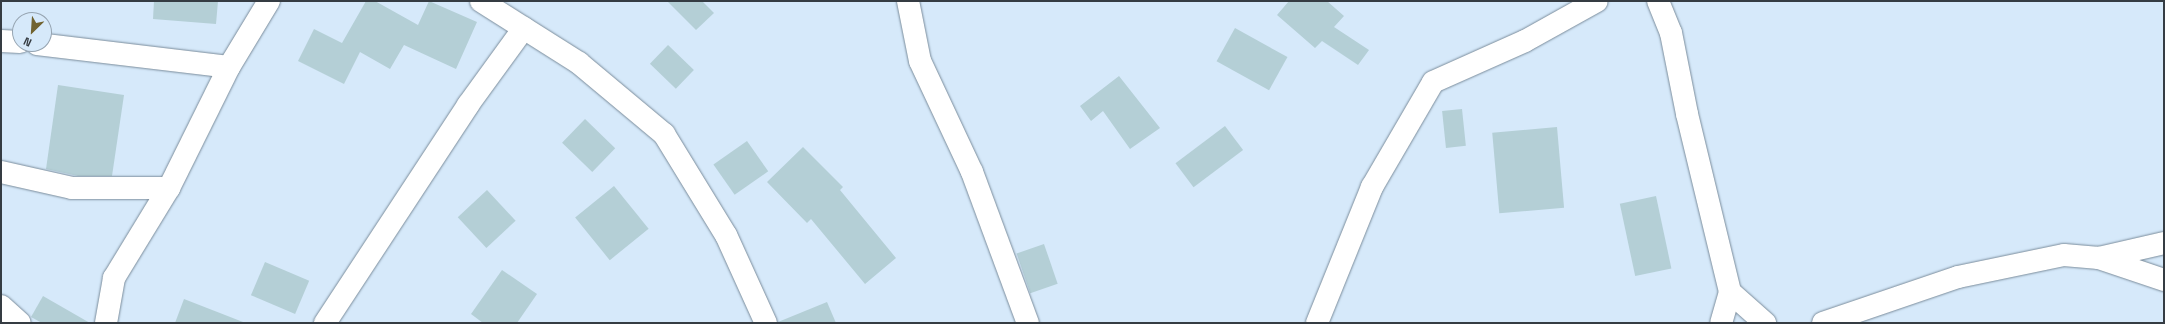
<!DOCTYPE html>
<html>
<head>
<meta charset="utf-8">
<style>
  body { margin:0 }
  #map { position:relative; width:2165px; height:324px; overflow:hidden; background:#d6e9fa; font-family:"Space Grotesk",sans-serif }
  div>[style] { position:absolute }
  .building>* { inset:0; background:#b4cfd6; transform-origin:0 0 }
  .roads { filter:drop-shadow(0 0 1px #7a8c9b) drop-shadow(0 0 1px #7a8c9b) }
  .minor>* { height:22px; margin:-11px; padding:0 11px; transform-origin:11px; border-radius:11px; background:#fff }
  span { translate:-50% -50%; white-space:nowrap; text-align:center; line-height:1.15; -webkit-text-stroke:3.5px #d6e9fa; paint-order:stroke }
  .frame { position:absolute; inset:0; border:2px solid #353c43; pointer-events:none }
  .north { position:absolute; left:12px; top:12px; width:40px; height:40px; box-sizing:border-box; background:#d6e9fa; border:1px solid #96a4b1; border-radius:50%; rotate:205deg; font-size:11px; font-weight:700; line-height:16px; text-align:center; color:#353c43 }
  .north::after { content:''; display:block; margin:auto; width:14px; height:18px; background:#716330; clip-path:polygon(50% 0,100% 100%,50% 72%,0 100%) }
</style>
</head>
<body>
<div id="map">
  <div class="building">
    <div style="clip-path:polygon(154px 1px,218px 1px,216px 24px,153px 19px)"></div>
    <div style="clip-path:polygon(366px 1px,375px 1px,418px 25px,429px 1px,477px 22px,456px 69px,404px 45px,390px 69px,360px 52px,344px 84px,298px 61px,314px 29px,342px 43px)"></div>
    <div style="clip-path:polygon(667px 1px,702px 1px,714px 13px,696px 30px)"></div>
    <div style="clip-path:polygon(1289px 1px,1327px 1px,1344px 16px,1334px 27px,1369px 50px,1358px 65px,1322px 41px,1315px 48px,1277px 15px)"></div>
    <div style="left:1235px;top:28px;width:60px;height:38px;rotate:29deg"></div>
    <div style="left:668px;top:45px;width:36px;height:26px;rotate:44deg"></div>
    <div style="clip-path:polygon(1119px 76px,1160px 128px,1130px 149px,1103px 111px,1091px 121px,1080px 106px)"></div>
    <div style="clip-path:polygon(58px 85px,124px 95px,112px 176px,78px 176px,46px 169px)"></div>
    <div style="left:1462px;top:109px;width:37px;height:20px;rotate:84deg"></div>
    <div style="left:585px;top:119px;width:42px;height:33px;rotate:44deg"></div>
    <div style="left:1225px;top:126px;width:30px;height:62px;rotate:53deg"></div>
    <div style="left:1557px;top:127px;width:81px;height:65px;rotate:85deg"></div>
    <div style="left:747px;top:141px;width:37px;height:41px;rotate:55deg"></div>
    <div style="clip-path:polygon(803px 147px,843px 187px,840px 190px,896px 258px,865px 284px,811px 219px,807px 223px,767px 182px)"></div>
    <div style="left:614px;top:186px;width:55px;height:50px;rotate:51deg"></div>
    <div style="left:487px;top:190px;width:42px;height:40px;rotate:47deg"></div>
    <div style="left:1656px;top:196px;width:74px;height:37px;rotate:78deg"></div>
    <div style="left:1044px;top:244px;width:42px;height:29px;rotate:71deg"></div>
    <div style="left:265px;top:262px;width:48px;height:36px;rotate:23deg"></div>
    <div style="clip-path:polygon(502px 270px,537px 294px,517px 323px,483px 323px,471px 314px)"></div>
    <div style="clip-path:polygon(43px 296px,90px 323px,42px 323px,31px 317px)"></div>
    <div style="clip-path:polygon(184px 299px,243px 322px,243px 323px,175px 323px)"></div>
    <div style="clip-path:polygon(827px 302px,836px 323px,778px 323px,778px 322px)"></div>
  </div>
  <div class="roads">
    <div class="minor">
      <div style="left:481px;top:1px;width:116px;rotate:32.3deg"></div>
      <div style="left:579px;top:63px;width:111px;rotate:39.9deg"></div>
      <div style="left:664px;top:134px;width:119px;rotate:58.5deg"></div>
      <div style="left:726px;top:235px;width:97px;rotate:65.6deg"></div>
      <div style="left:908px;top:1px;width:61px;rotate:78.7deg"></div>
      <div style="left:920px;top:61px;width:123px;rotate:64.9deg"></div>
      <div style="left:972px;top:172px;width:161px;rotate:69.7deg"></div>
      <div style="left:1658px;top:1px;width:35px;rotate:68deg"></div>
      <div style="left:1671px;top:33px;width:83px;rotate:78.8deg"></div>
      <div style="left:1687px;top:114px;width:183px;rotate:76.4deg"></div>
      <div style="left:1730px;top:292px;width:32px;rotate:106deg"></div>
      <div style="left:1px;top:41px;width:19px;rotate:3deg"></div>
      <div style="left:37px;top:44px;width:193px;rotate:6.8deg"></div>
      <div style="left:229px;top:67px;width:77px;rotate:-58.8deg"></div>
      <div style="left:1px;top:172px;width:73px;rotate:12.7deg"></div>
      <div style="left:72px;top:188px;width:97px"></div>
      <div style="left:169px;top:188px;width:135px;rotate:-63.6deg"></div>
      <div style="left:2099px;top:258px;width:69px;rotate:18.7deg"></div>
      <div style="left:1730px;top:292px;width:47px;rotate:41.5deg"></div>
      <div style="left:1px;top:306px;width:25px;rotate:42deg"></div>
      <div style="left:106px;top:323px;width:46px;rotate:-79.9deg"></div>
      <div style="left:114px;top:278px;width:105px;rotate:-58.6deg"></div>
      <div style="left:325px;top:323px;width:261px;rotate:-56.7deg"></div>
      <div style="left:468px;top:105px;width:95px;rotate:-54deg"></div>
      <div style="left:1317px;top:323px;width:147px;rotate:-68deg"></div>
      <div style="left:1372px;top:187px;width:121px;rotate:-59.8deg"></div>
      <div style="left:1433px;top:82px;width:101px;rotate:-24deg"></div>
      <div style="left:1525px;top:41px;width:82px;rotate:-29.1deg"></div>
      <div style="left:1823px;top:323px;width:143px;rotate:-18.8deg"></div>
      <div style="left:1958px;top:277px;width:108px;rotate:-11.7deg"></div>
      <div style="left:2064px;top:255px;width:35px;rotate:5deg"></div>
      <div style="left:2099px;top:258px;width:67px;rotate:-13deg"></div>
    </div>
  </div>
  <div class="frame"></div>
  <div class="north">N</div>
</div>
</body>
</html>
